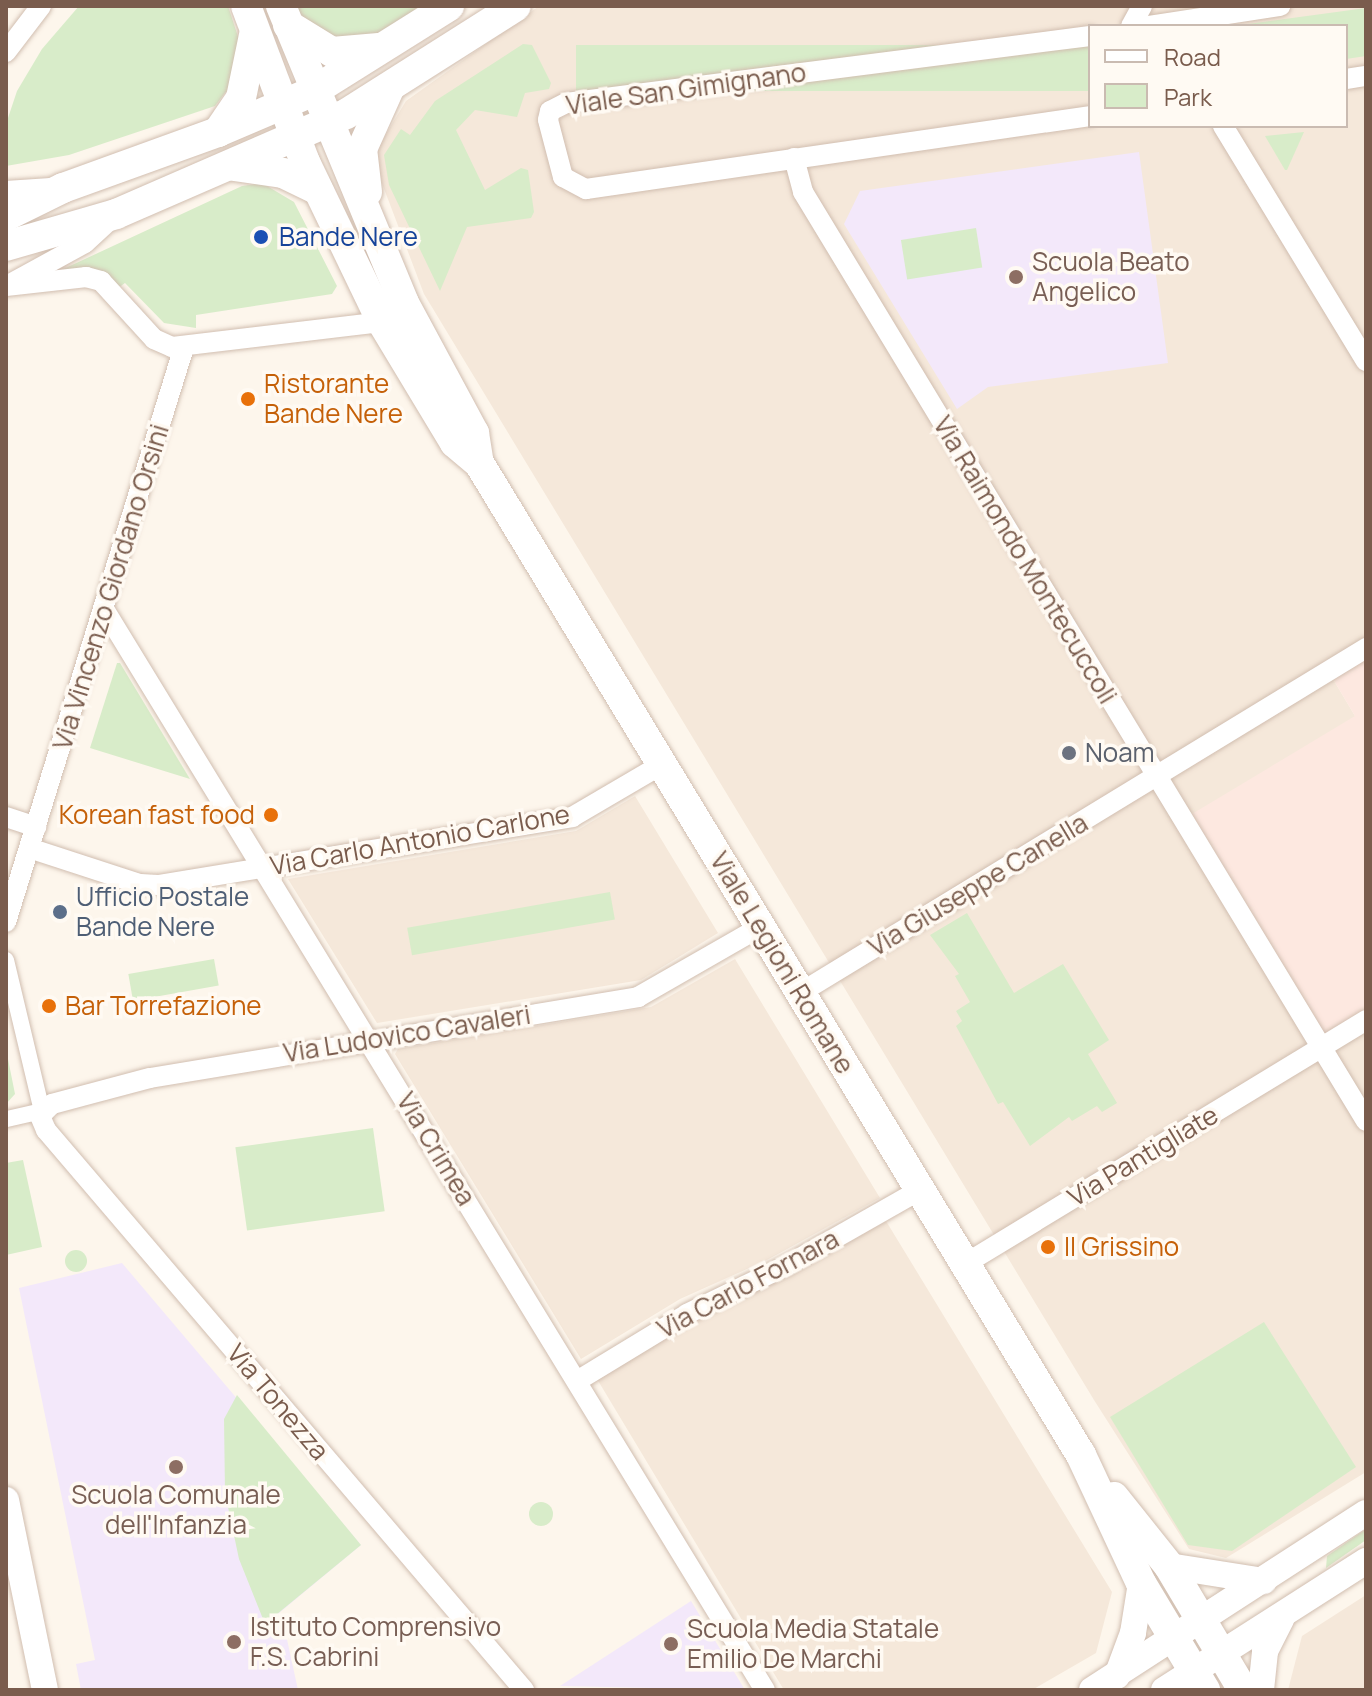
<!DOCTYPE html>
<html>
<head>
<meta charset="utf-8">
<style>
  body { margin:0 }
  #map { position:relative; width:1372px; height:1696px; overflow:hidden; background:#fdf6ec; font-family:Manrope,sans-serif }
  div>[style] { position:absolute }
  .residential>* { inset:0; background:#f5e8da }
  .commercial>* { inset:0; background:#fde8e0 }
  .education>* { inset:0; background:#f3e8fa }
  .green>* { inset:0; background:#d8ecc9; transform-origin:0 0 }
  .round { border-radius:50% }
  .roads { filter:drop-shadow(0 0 2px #d1beb0) drop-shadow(0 0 2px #d1beb0) }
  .pedestrian>* { height:16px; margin:-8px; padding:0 8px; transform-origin:8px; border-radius:8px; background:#fff }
  .minor>* { height:20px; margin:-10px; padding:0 10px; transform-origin:10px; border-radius:10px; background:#fff }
  .tertiary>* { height:26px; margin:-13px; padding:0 13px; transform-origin:13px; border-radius:13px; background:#fff }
  .secondary>* { height:30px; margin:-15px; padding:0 15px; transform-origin:15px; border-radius:15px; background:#fff }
  .dots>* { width:22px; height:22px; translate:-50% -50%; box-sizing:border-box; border:4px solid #fffaf3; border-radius:50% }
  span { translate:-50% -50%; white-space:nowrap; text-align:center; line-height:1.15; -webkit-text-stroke:7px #fffaf3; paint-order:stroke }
  .street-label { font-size:26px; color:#7a5c4d }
  .transit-label { font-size:26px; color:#164399 }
  .left { translate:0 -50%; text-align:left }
  .education-label { font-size:26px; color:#785e54 }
  .food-label { font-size:26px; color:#c56008 }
  .right { translate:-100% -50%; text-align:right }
  .worship-label { font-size:26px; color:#5b616d }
  .service-label { font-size:26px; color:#4e5e75 }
  .frame { position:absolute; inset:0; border:8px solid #7a5c4d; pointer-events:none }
  .legend { position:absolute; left:1088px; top:24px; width:260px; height:104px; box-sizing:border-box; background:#fffaf3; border:2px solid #cabbb1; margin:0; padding:10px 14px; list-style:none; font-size:24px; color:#7a5c4d }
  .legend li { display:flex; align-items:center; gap:16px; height:40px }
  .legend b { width:40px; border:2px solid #cabbb1 }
</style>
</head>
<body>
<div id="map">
  <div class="residential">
    <div style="clip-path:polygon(evenodd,539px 6px,1366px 6px,1366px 638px,1324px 664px,1355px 716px,1321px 1036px,1366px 1009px,1366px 1472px,1226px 1558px,1189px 1549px,1094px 1400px,424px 294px,372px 157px,406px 101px,539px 6px,1090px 26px,1346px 26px,1346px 126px,1090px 126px,1090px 26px)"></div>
    <div style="clip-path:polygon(635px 796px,718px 933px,641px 980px,377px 1023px,288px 879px,576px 831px)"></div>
    <div style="clip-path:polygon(735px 959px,880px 1198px,767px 1260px,680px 1299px,581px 1359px,395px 1054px,398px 1049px,651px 1007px)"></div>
    <div style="clip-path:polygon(886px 1221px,1112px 1592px,1096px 1653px,1032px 1690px,784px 1690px,597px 1379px,698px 1317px,788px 1277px)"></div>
    <div style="clip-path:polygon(1366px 1595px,1366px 1690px,1288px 1690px,1302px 1636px)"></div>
  </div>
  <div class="commercial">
    <div style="clip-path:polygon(1366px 638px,1366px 1009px,1320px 1037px,1187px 817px,1355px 716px,1324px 664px)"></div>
  </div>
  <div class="education">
    <div style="clip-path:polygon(1139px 152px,1168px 363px,988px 387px,957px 409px,844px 224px,860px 191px)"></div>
    <div style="clip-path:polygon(122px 1263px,361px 1545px,267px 1623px,283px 1621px,298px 1690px,81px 1690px,76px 1664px,95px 1660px,19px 1288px)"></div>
    <div style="clip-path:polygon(691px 1601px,745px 1690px,560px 1686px)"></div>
  </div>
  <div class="green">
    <div style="clip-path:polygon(79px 6px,228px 6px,247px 64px,215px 106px,69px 155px,6px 166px,6px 124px,17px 91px,42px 49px)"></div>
    <div style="clip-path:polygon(296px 6px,423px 6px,366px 44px,310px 35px)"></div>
    <div style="clip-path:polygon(1366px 8px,1366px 56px,1346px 59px,1346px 26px,1233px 26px)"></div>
    <div style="clip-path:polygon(523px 44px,532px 45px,551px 83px,549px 89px,525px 93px,517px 117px,475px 110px,456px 130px,485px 190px,521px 168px,528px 170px,534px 212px,531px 218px,467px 227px,440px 291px,389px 185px,384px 155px,401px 129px,410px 135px,435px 101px)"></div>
    <div style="left:1090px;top:45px;width:46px;height:514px;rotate:90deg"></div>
    <div style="clip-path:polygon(1304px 132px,1287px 170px,1285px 170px,1265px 136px)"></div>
    <div style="clip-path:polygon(262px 183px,294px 202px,337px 286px,332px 294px,196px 315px,196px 328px,164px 323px,125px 283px,118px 288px,57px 272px,242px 186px)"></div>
    <div style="left:976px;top:228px;width:40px;height:76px;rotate:81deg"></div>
    <div style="clip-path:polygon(117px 663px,120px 663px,190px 779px,90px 748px)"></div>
    <div style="left:610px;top:892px;width:28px;height:206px;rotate:80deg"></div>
    <div style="clip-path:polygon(967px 913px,1014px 993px,1063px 964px,1109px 1040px,1088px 1054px,1117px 1103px,1102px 1112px,1097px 1106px,1072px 1121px,1069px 1117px,1030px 1146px,1003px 1102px,998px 1104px,956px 1026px,962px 1021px,956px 1011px,970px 1002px,955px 976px,959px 974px,930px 935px)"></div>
    <div style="left:214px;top:959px;width:27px;height:87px;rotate:80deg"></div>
    <div style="clip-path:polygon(6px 1049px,15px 1094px,6px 1104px)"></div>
    <div style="left:373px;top:1128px;width:84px;height:139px;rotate:82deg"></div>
    <div style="clip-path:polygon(23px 1160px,42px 1247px,6px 1255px,6px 1163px)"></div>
    <div class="round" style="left:65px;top:1250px;width:22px;height:22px"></div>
    <div style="clip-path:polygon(1264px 1322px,1356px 1467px,1232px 1551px,1188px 1545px,1110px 1417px)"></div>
    <div style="clip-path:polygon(237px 1395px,361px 1545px,265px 1624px,239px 1559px,225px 1493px,224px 1419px)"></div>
    <div class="round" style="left:529px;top:1502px;width:24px;height:24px"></div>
    <div style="clip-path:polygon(1366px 1529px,1366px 1540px,1326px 1568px,1327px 1556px)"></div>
  </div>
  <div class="roads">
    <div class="pedestrian">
      <div style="left:6px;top:960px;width:155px;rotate:76.6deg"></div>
      <div style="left:42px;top:1111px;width:37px;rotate:167deg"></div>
    </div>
    <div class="minor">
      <div style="left:1131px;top:26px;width:23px;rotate:-61deg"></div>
      <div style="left:1149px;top:26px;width:133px;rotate:-8.7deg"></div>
      <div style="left:1090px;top:36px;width:528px;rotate:172.71deg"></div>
      <div style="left:566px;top:103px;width:18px;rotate:153deg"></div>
      <div style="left:550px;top:111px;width:9px;rotate:103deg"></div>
      <div style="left:548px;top:120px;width:59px;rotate:75.3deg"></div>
      <div style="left:563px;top:177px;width:26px;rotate:28deg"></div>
      <div style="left:586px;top:189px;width:509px;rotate:-8.24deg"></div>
      <div style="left:6px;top:52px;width:58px;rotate:-52.7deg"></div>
      <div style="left:1346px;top:79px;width:20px;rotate:-9deg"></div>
      <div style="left:1223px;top:126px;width:275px;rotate:58.7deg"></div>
      <div style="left:794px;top:158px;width:35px;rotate:75deg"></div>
      <div style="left:803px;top:192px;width:1086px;rotate:58.78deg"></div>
      <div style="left:6px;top:191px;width:45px;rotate:-3.8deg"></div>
      <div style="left:10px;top:284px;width:85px;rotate:-28.7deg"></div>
      <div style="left:85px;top:243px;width:34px;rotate:-43deg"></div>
      <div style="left:6px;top:286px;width:81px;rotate:-6.4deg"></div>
      <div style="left:86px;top:277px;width:16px;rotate:15deg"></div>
      <div style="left:101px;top:281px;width:79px;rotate:47.6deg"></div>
      <div style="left:154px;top:339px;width:20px;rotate:24deg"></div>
      <div style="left:172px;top:347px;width:211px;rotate:-6.8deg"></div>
      <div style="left:104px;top:609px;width:1267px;rotate:58.56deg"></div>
      <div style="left:6px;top:817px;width:32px;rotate:18deg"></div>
      <div style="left:29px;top:848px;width:117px;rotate:18deg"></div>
      <div style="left:140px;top:884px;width:18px;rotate:3deg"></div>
      <div style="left:158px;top:885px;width:420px;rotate:-9.3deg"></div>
      <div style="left:572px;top:817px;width:103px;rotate:-30.3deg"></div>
      <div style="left:6px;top:922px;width:602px;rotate:-72.8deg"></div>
      <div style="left:800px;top:993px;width:663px;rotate:-31.36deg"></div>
      <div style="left:965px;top:1264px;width:469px;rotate:-31.3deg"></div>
      <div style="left:577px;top:1381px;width:129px;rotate:-31.3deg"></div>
      <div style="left:687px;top:1314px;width:110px;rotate:-25.9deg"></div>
      <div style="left:786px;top:1266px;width:154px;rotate:-29.6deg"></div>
      <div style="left:524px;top:1690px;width:736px;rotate:-130.48deg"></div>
      <div style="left:46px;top:1130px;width:15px;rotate:-113deg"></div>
      <div style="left:40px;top:1116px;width:17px;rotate:-45deg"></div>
      <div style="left:52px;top:1104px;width:101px;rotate:-14.9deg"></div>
      <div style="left:150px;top:1078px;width:495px;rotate:-9.4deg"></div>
      <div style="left:638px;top:997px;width:141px;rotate:-29.8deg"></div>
    </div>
    <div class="tertiary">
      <div style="left:6px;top:1500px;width:194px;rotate:78.4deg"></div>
      <div style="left:1169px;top:1566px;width:96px;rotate:9deg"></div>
      <div style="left:1117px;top:1676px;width:46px;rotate:-69.6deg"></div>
      <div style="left:1133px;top:1633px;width:51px;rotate:-80.9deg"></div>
      <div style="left:1092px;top:1690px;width:326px;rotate:-32.9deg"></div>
      <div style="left:1164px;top:1690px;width:240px;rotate:-32.6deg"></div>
      <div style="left:1261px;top:1690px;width:39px;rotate:-84deg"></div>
      <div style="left:1265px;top:1651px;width:36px;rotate:-63deg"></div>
    </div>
    <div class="secondary">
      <div style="left:246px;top:6px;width:167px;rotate:69.3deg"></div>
      <div style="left:305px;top:162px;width:178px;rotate:64.3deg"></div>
      <div style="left:382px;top:322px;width:141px;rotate:58.9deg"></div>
      <div style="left:455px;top:443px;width:31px;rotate:40deg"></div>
      <div style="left:281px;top:6px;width:321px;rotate:67.5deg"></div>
      <div style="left:404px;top:303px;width:148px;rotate:61.7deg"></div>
      <div style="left:474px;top:433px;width:30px;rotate:81deg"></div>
      <div style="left:479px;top:463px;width:1160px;rotate:58.75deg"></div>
      <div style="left:1081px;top:1455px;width:141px;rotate:64.9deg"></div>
      <div style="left:1141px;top:1583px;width:125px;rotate:59.1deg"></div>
      <div style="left:288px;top:25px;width:52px;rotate:31.5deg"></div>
      <div style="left:332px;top:52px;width:47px;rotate:-4.9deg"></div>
      <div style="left:218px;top:132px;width:41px;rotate:-55.9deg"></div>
      <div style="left:241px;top:98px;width:64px;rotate:-78.3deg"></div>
      <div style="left:234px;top:166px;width:49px;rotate:8.1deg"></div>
      <div style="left:283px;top:173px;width:39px;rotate:26deg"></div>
      <div style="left:367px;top:192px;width:43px;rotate:-96.6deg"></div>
      <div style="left:362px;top:149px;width:66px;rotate:-65.8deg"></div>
      <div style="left:6px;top:216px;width:64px;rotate:-26.2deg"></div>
      <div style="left:63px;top:188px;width:165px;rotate:-19.9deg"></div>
      <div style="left:218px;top:132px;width:102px;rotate:-23.1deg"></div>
      <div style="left:312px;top:92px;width:162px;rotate:-32.1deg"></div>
      <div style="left:6px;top:246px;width:115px;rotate:-16.2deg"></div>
      <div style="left:116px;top:214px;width:251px;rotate:-23.5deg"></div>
      <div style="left:346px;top:114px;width:201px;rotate:-32.4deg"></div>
      <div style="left:1114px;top:1497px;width:88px;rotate:51.4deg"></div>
      <div style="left:1169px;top:1566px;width:144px;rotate:59.2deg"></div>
    </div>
  </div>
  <div class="dots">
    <div style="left:261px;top:237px;background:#1a4fb4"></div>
    <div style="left:1016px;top:277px;background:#8d6e63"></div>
    <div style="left:248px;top:399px;background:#e8710a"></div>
    <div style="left:1069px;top:753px;background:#6b7280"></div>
    <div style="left:271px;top:815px;background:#e8710a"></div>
    <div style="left:60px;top:912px;background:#5c6f8a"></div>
    <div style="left:49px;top:1006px;background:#e8710a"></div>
    <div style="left:1048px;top:1247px;background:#e8710a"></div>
    <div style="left:176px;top:1467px;background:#8d6e63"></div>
    <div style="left:234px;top:1642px;background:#8d6e63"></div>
    <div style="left:671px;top:1644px;background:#8d6e63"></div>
  </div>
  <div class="street-label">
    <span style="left:686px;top:89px;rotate:-8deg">Viale San Gimignano</span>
    <span style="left:1025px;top:560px;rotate:59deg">Via Raimondo Montecuccoli</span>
    <span style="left:111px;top:587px;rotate:-73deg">Via Vincenzo Giordano Orsini</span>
    <span style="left:420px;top:840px;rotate:-10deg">Via Carlo Antonio Carlone</span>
    <span style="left:978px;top:885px;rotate:-31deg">Via Giuseppe Canella</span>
    <span style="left:782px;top:963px;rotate:59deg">Viale Legioni Romane</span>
    <span style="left:407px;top:1034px;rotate:-9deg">Via Ludovico Cavaleri</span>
    <span style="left:436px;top:1149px;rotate:59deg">Via Crimea</span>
    <span style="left:1143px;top:1156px;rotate:-31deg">Via Pantigliate</span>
    <span style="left:748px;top:1284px;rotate:-28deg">Via Carlo Fornara</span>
    <span style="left:278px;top:1402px;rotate:50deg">Via Tonezza</span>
  </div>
  <div class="transit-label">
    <span class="left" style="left:279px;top:237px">Bande Nere</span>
  </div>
  <div class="education-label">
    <span class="left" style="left:1032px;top:277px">Scuola Beato<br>Angelico</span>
    <span style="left:176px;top:1510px">Scuola Comunale<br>dell'Infanzia</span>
    <span class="left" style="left:250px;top:1642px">Istituto Comprensivo<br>F.S. Cabrini</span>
    <span class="left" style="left:687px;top:1644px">Scuola Media Statale<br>Emilio De Marchi</span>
  </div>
  <div class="food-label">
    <span class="left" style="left:264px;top:399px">Ristorante<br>Bande Nere</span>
    <span class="right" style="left:255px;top:815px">Korean fast food</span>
    <span class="left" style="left:65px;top:1006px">Bar Torrefazione</span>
    <span class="left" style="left:1064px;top:1247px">Il Grissino</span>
  </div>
  <div class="worship-label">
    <span class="left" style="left:1085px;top:753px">Noam</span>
  </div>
  <div class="service-label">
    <span class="left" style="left:76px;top:912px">Ufficio Postale<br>Bande Nere</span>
  </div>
  <div class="frame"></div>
  <ul class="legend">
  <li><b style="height:10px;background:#fff"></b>Road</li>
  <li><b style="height:22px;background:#d8ecc9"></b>Park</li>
  </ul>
</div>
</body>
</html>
